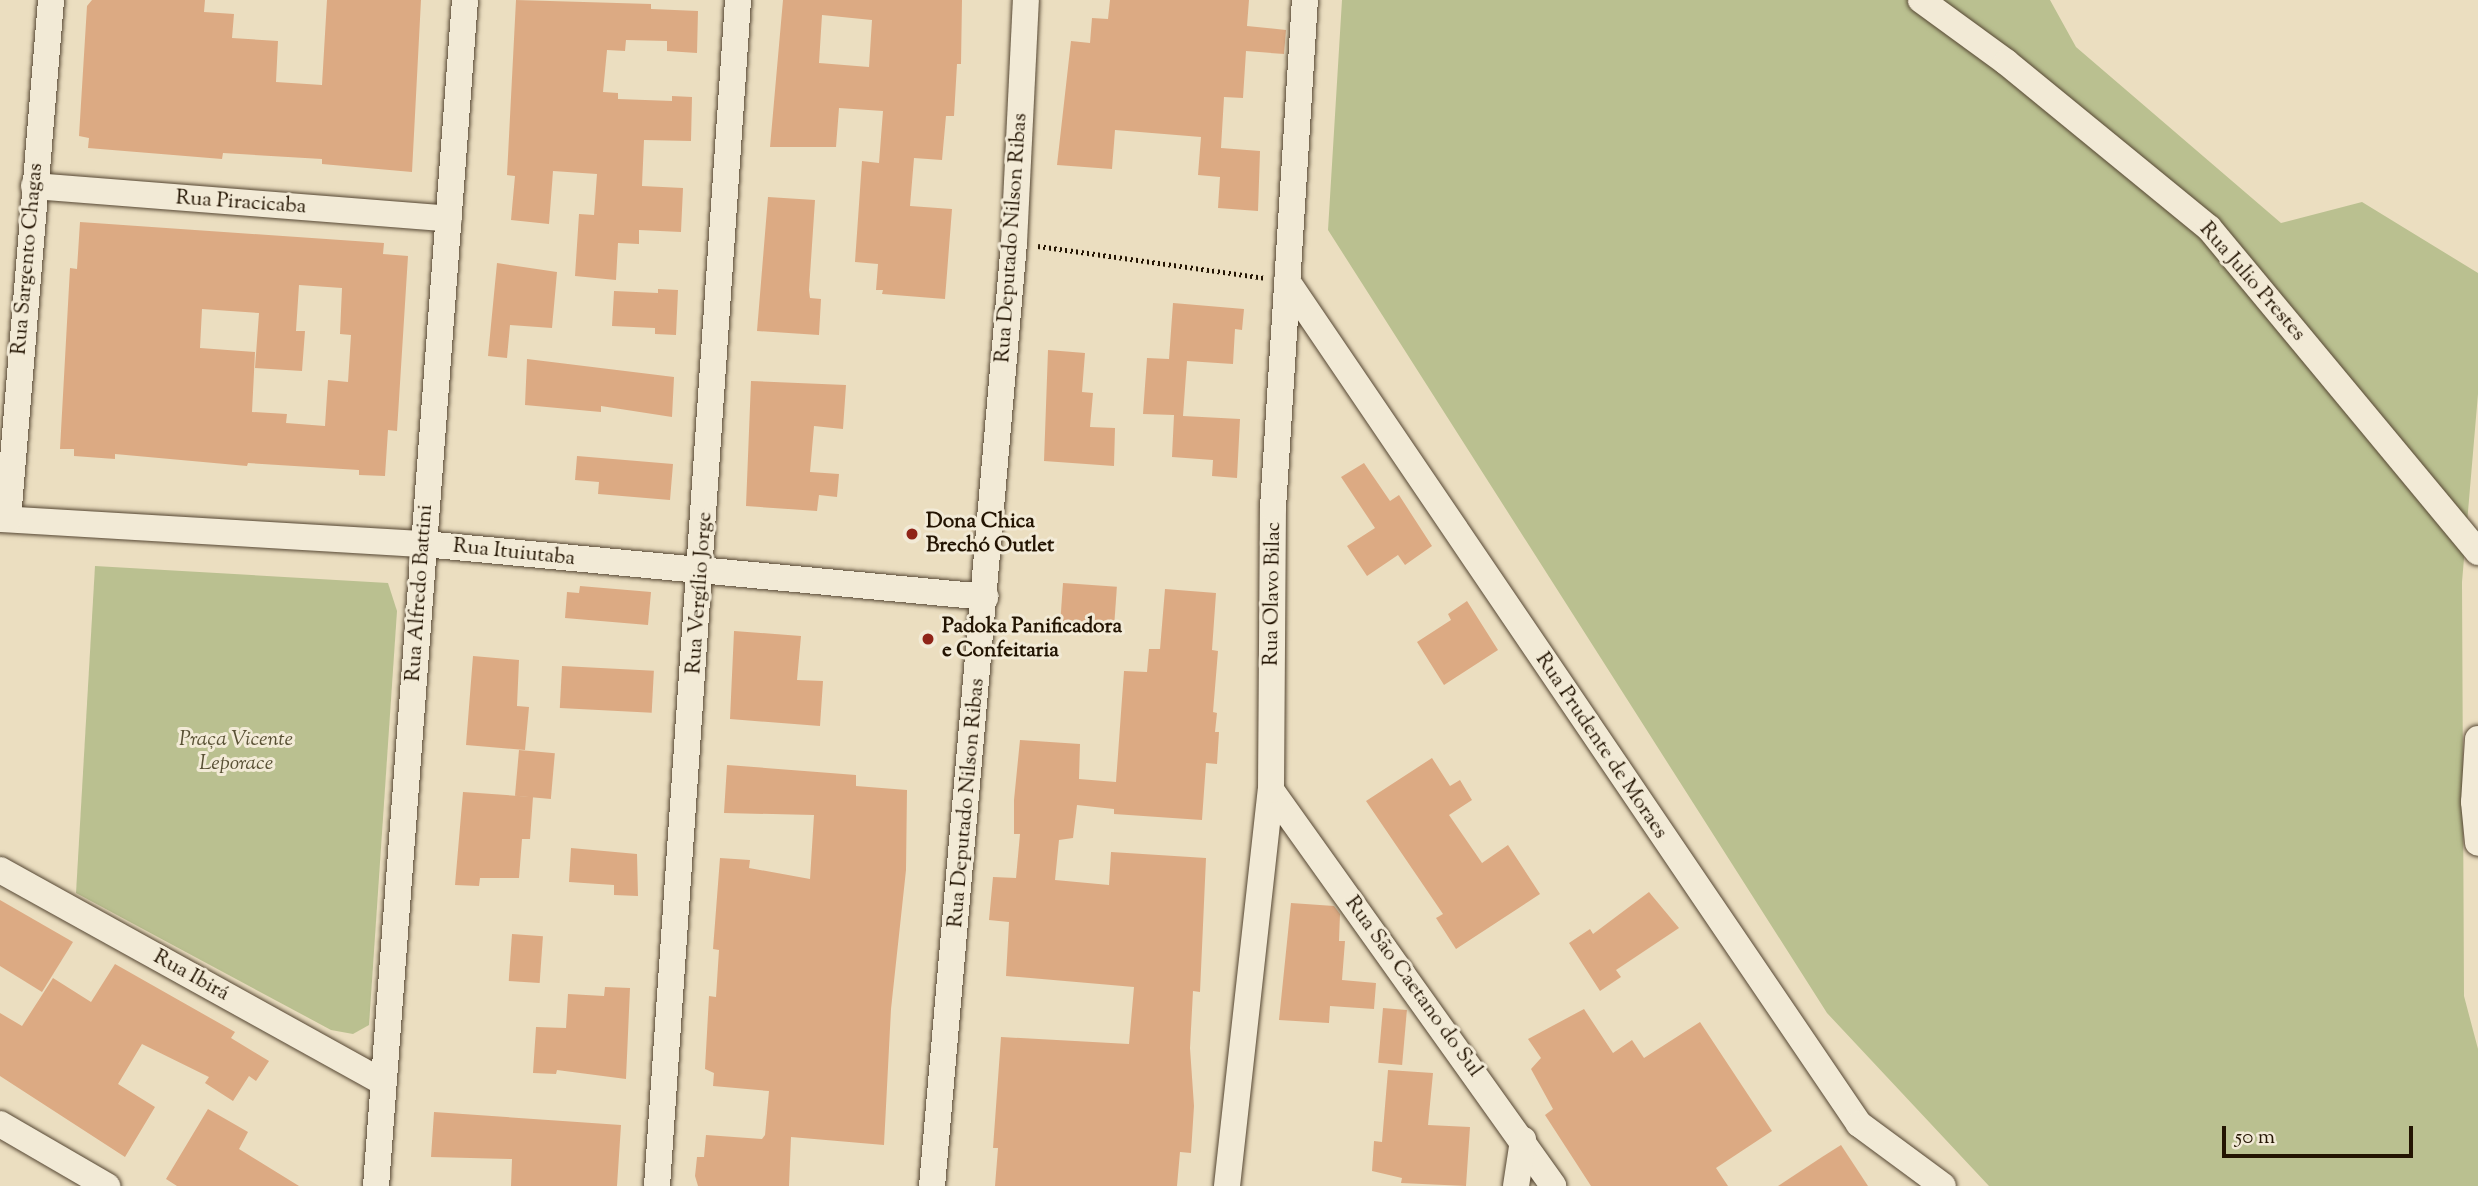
<!DOCTYPE html>
<html>
<head>
<meta charset="utf-8">
<style>
  body { margin:0 }
  #map { position:relative; width:2478px; height:1186px; overflow:hidden; background:#ebdec0; font-family:"Sorts Mill Goudy",serif }
  div>[style] { position:absolute }
  .green>* { inset:0; background:#bac090 }
  .building>* { inset:0; background:#dcaa83; transform-origin:0 0 }
  .path>* { height:4.5px; margin-top:-2.25px; transform-origin:0; background:repeating-linear-gradient(90deg,#231402 0 2px,transparent 0 5.5px) }
  .roads { filter:drop-shadow(0 0 2px #554632) drop-shadow(0 0 2px #554632) }
  .street>* { height:26px; margin:-13px; padding:0 13px; transform-origin:13px; border-radius:13px; background:#f2ead6 }
  .dots>* { width:19px; height:19px; translate:-50% -50%; box-sizing:border-box; border:4px solid #f2ead6; border-radius:50% }
  span { translate:-50% -50%; white-space:nowrap; text-align:center; line-height:1.15; -webkit-text-stroke:6px #f2ead6; paint-order:stroke }
  .street-label { font-size:21px; color:#231402 }
  .poi-label { font-size:21px; color:#231402; font-weight:700 }
  .left { translate:0 -50%; text-align:left }
  .park-label { font-size:21px; color:#585034; font-style:italic }
  .scale { position:absolute; left:2222px; top:1126px; width:191px; height:32px; box-sizing:border-box; border:4px solid #231402; border-top:0; padding-left:9px; font-size:21px; line-height:24px; white-space:nowrap; color:#231402; -webkit-text-stroke:5px #f2ead6; paint-order:stroke }
</style>
</head>
<body>
<div id="map">
  <div class="green">
    <div style="clip-path:polygon(1342px 0,2050px 0,2076px 47px,2281px 223px,2362px 202px,2478px 273px,2478px 394px,2462px 582px,2464px 996px,2478px 1049px,2478px 1186px,1989px 1186px,1827px 1013px,1328px 230px)"></div>
    <div style="clip-path:polygon(95px 566px,388px 583px,397px 611px,369px 1025px,353px 1034px,331px 1030px,76px 893px)"></div>
  </div>
  <div class="building">
    <div style="clip-path:polygon(92px 0,205px 0,204px 12px,234px 14px,232px 38px,278px 41px,276px 82px,322px 85px,327px 0,421px 0,412px 172px,322px 164px,322px 159px,223px 153px,222px 159px,88px 148px,89px 138px,79px 136px,87px 6px)"></div>
    <div style="clip-path:polygon(516px 0,651px 4px,651px 9px,698px 11px,697px 53px,667px 51px,667px 41px,626px 40px,625px 51px,607px 50px,603px 92px,618px 93px,618px 99px,672px 101px,672px 96px,692px 97px,691px 141px,644px 140px,642px 186px,683px 188px,681px 232px,639px 230px,639px 244px,618px 243px,616px 280px,575px 276px,579px 214px,594px 215px,597px 174px,553px 171px,549px 224px,511px 220px,515px 176px,507px 175px)"></div>
    <div style="clip-path:polygon(evenodd,783px 0,962px 0,961px 64px,957px 64px,954px 116px,946px 116px,942px 160px,914px 158px,910px 206px,952px 209px,945px 299px,882px 294px,883px 290px,876px 290px,878px 264px,855px 262px,862px 161px,879px 163px,883px 111px,839px 108px,836px 147px,770px 147px,783px 0,822px 15px,872px 20px,869px 67px,819px 63px,822px 15px)"></div>
    <div style="clip-path:polygon(1110px 0,1249px 0,1247px 26px,1286px 30px,1284px 54px,1246px 51px,1243px 98px,1224px 97px,1221px 148px,1260px 151px,1258px 211px,1218px 208px,1220px 177px,1198px 175px,1201px 137px,1115px 130px,1112px 169px,1057px 165px,1071px 41px,1090px 43px,1092px 18px,1108px 19px)"></div>
    <div style="clip-path:polygon(768px 197px,815px 200px,809px 290px,810px 298px,821px 299px,819px 335px,757px 331px)"></div>
    <div style="clip-path:polygon(evenodd,80px 222px,384px 243px,383px 254px,408px 256px,397px 431px,388px 430px,385px 476px,359px 475px,359px 470px,248px 463px,247px 466px,115px 454px,115px 459px,74px 456px,74px 449px,60px 449px,70px 268px,77px 269px,80px 222px,299px 285px,342px 288px,340px 334px,351px 335px,348px 382px,328px 380px,325px 426px,286px 423px,287px 414px,252px 412px,255px 352px,200px 348px,202px 309px,259px 313px,255px 368px,302px 371px,305px 331px,296px 331px,299px 285px)"></div>
    <div style="clip-path:polygon(497px 263px,557px 272px,552px 328px,510px 325px,507px 358px,488px 356px)"></div>
    <div style="clip-path:polygon(658px 289px,678px 290px,676px 335px,655px 334px,655px 328px,612px 326px,614px 291px,658px 293px)"></div>
    <div style="clip-path:polygon(1173px 303px,1244px 309px,1242px 330px,1235px 329px,1233px 364px,1187px 361px,1183px 416px,1240px 419px,1237px 478px,1212px 476px,1213px 460px,1172px 457px,1174px 415px,1143px 414px,1147px 358px,1169px 359px)"></div>
    <div style="clip-path:polygon(1048px 350px,1085px 353px,1082px 392px,1093px 393px,1090px 427px,1115px 428px,1114px 466px,1044px 461px)"></div>
    <div style="clip-path:polygon(527px 359px,674px 377px,672px 417px,601px 406px,601px 412px,525px 405px)"></div>
    <div style="clip-path:polygon(751px 381px,846px 385px,843px 429px,814px 426px,810px 472px,839px 474px,837px 497px,819px 495px,817px 511px,746px 506px)"></div>
    <div style="clip-path:polygon(577px 456px,673px 464px,670px 500px,598px 494px,599px 482px,575px 480px)"></div>
    <div style="clip-path:polygon(1364px 463px,1390px 501px,1399px 495px,1432px 546px,1405px 565px,1398px 555px,1367px 576px,1347px 546px,1375px 528px,1341px 477px)"></div>
    <div style="left:1063px;top:583px;width:54px;height:41px;rotate:4deg"></div>
    <div style="clip-path:polygon(580px 586px,651px 592px,648px 625px,565px 618px,567px 592px,579px 593px)"></div>
    <div style="clip-path:polygon(1165px 589px,1216px 593px,1212px 650px,1218px 651px,1213px 712px,1217px 713px,1215px 732px,1219px 732px,1217px 764px,1206px 763px,1202px 820px,1114px 814px,1114px 809px,1077px 805px,1073px 838px,1059px 840px,1055px 880px,1109px 885px,1111px 852px,1206px 858px,1200px 992px,1193px 991px,1190px 1048px,1194px 1106px,1191px 1153px,1180px 1152px,1177px 1186px,995px 1186px,998px 1148px,993px 1148px,1001px 1037px,1129px 1044px,1134px 987px,1006px 976px,1009px 922px,989px 920px,993px 877px,1016px 878px,1020px 834px,1014px 834px,1014px 800px,1020px 740px,1080px 744px,1079px 779px,1116px 782px,1124px 671px,1147px 672px,1149px 649px,1160px 649px)"></div>
    <div style="clip-path:polygon(1467px 601px,1498px 650px,1444px 685px,1417px 642px,1451px 620px,1448px 614px)"></div>
    <div style="clip-path:polygon(734px 631px,801px 636px,797px 680px,823px 681px,820px 726px,730px 719px)"></div>
    <div style="clip-path:polygon(473px 656px,519px 660px,517px 706px,529px 707px,525px 750px,466px 745px)"></div>
    <div style="left:562px;top:666px;width:92px;height:42px;rotate:3deg"></div>
    <div style="left:519px;top:750px;width:36px;height:46px;rotate:5deg"></div>
    <div style="clip-path:polygon(1432px 758px,1450px 786px,1460px 780px,1472px 800px,1449px 815px,1482px 863px,1508px 845px,1540px 894px,1456px 949px,1436px 918px,1443px 914px,1366px 801px)"></div>
    <div style="clip-path:polygon(727px 765px,856px 775px,856px 786px,907px 790px,906px 870px,891px 1009px,884px 1145px,791px 1137px,789px 1186px,698px 1186px,695px 1176px,697px 1157px,704px 1157px,706px 1135px,762px 1139px,765px 1135px,769px 1091px,713px 1086px,714px 1073px,705px 1069px,709px 996px,716px 997px,719px 950px,713px 949px,720px 858px,750px 860px,749px 868px,810px 879px,814px 815px,724px 813px)"></div>
    <div style="clip-path:polygon(463px 792px,533px 797px,530px 839px,522px 839px,519px 878px,480px 878px,479px 886px,455px 885px)"></div>
    <div style="clip-path:polygon(571px 848px,637px 854px,638px 896px,614px 895px,614px 885px,569px 882px)"></div>
    <div style="clip-path:polygon(1649px 892px,1679px 928px,1616px 970px,1621px 977px,1600px 991px,1569px 943px,1590px 929px,1593px 934px)"></div>
    <div style="clip-path:polygon(0 900px,73px 942px,42px 992px,0 966px)"></div>
    <div style="clip-path:polygon(1291px 903px,1334px 906px,1340px 914px,1339px 941px,1345px 941px,1342px 980px,1376px 983px,1374px 1009px,1330px 1006px,1329px 1023px,1279px 1020px)"></div>
    <div style="left:512px;top:934px;width:31px;height:47px;rotate:4deg"></div>
    <div style="clip-path:polygon(115px 964px,235px 1032px,231px 1038px,269px 1061px,256px 1081px,249px 1076px,233px 1101px,205px 1083px,209px 1077px,142px 1044px,118px 1084px,155px 1107px,125px 1157px,0 1076px,0 1013px,22px 1026px,53px 978px,91px 1002px)"></div>
    <div style="clip-path:polygon(605px 987px,630px 988px,626px 1079px,557px 1070px,556px 1074px,533px 1073px,536px 1027px,566px 1028px,568px 994px,604px 996px)"></div>
    <div style="left:1383px;top:1008px;width:24px;height:55px;rotate:5deg"></div>
    <div style="clip-path:polygon(1584px 1009px,1613px 1053px,1632px 1040px,1644px 1058px,1700px 1022px,1772px 1131px,1716px 1168px,1728px 1186px,1591px 1186px,1545px 1115px,1553px 1109px,1531px 1069px,1541px 1058px,1528px 1039px)"></div>
    <div style="clip-path:polygon(1388px 1070px,1433px 1073px,1428px 1125px,1470px 1127px,1466px 1186px,1401px 1183px,1402px 1178px,1372px 1171px,1374px 1141px,1382px 1142px)"></div>
    <div style="clip-path:polygon(208px 1109px,248px 1132px,239px 1149px,299px 1186px,177px 1186px,166px 1179px)"></div>
    <div style="clip-path:polygon(434px 1112px,621px 1125px,617px 1186px,511px 1186px,512px 1159px,431px 1157px)"></div>
    <div style="clip-path:polygon(1841px 1145px,1868px 1186px,1778px 1186px,1822px 1157px)"></div>
  </div>
  <div class="path">
    <div style="left:1038px;top:246px;width:229px;rotate:8deg"></div>
  </div>
  <div class="roads">
    <div class="street">
      <div style="left:1921px;top:0;width:105px;rotate:36.1deg"></div>
      <div style="left:2006px;top:62px;width:262px;rotate:39.3deg"></div>
      <div style="left:2209px;top:228px;width:421px;rotate:50.3deg"></div>
      <div style="left:34px;top:186px;width:416px;rotate:4.5deg"></div>
      <div style="left:1287px;top:281px;width:1019px;rotate:55.84deg"></div>
      <div style="left:1859px;top:1124px;width:104px;rotate:36.4deg"></div>
      <div style="left:0;top:519px;width:425px;rotate:3.4deg"></div>
      <div style="left:424px;top:544px;width:564px;rotate:5.39deg"></div>
      <div style="left:8px;top:519px;width:521px;rotate:-85.26deg"></div>
      <div style="left:2478px;top:739px;width:63px;rotate:93.6deg"></div>
      <div style="left:2474px;top:802px;width:41px;rotate:84.4deg"></div>
      <div style="left:1271px;top:790px;width:486px;rotate:54.5deg"></div>
      <div style="left:0;top:870px;width:437px;rotate:29deg"></div>
      <div style="left:0;top:1124px;width:124px;rotate:30.1deg"></div>
      <div style="left:376px;top:1186px;width:1189px;rotate:-85.71deg"></div>
      <div style="left:657px;top:1186px;width:1189px;rotate:-86.09deg"></div>
      <div style="left:932px;top:1186px;width:947px;rotate:-85.03deg"></div>
      <div style="left:1014px;top:243px;width:243px;rotate:-87.2deg"></div>
      <div style="left:1227px;top:1186px;width:398px;rotate:-83.7deg"></div>
      <div style="left:1271px;top:790px;width:282px;rotate:-89.6deg"></div>
      <div style="left:1273px;top:508px;width:509px;rotate:-86.4deg"></div>
      <div style="left:1516px;top:1186px;width:47px;rotate:-81.3deg"></div>
    </div>
  </div>
  <div class="dots">
    <div style="left:912px;top:534px;background:#8f2418"></div>
    <div style="left:928px;top:639px;background:#8f2418"></div>
  </div>
  <div class="street-label">
    <span style="left:241px;top:203px;rotate:4deg">Rua Piracicaba</span>
    <span style="left:1012px;top:238px;rotate:-86deg">Rua Deputado Nilson Ribas</span>
    <span style="left:28px;top:259px;rotate:-85deg">Rua Sargento Chagas</span>
    <span style="left:2252px;top:282px;rotate:49deg">Rua Julio Prestes</span>
    <span style="left:514px;top:553px;rotate:6deg">Rua Ituiutaba</span>
    <span style="left:420px;top:593px;rotate:-86deg">Rua Alfredo Battini</span>
    <span style="left:700px;top:593px;rotate:-86deg">Rua Vergílio Jorge</span>
    <span style="left:1273px;top:594px;rotate:-89deg">Rua Olavo Bilac</span>
    <span style="left:1601px;top:746px;rotate:56deg">Rua Prudente de Moraes</span>
    <span style="left:967px;top:803px;rotate:-85deg">Rua Deputado Nilson Ribas</span>
    <span style="left:191px;top:976px;rotate:29deg">Rua Ibirá</span>
    <span style="left:1413px;top:987px;rotate:54deg">Rua São Caetano do Sul</span>
  </div>
  <div class="poi-label">
    <span class="left" style="left:926px;top:534px">Dona Chica<br>Brechó Outlet</span>
    <span class="left" style="left:942px;top:639px">Padoka Panificadora<br>e Confeitaria</span>
  </div>
  <div class="park-label">
    <span style="left:236px;top:752px">Praça Vicente<br>Leporace</span>
  </div>
  <div class="scale">50 m</div>
</div>
</body>
</html>
